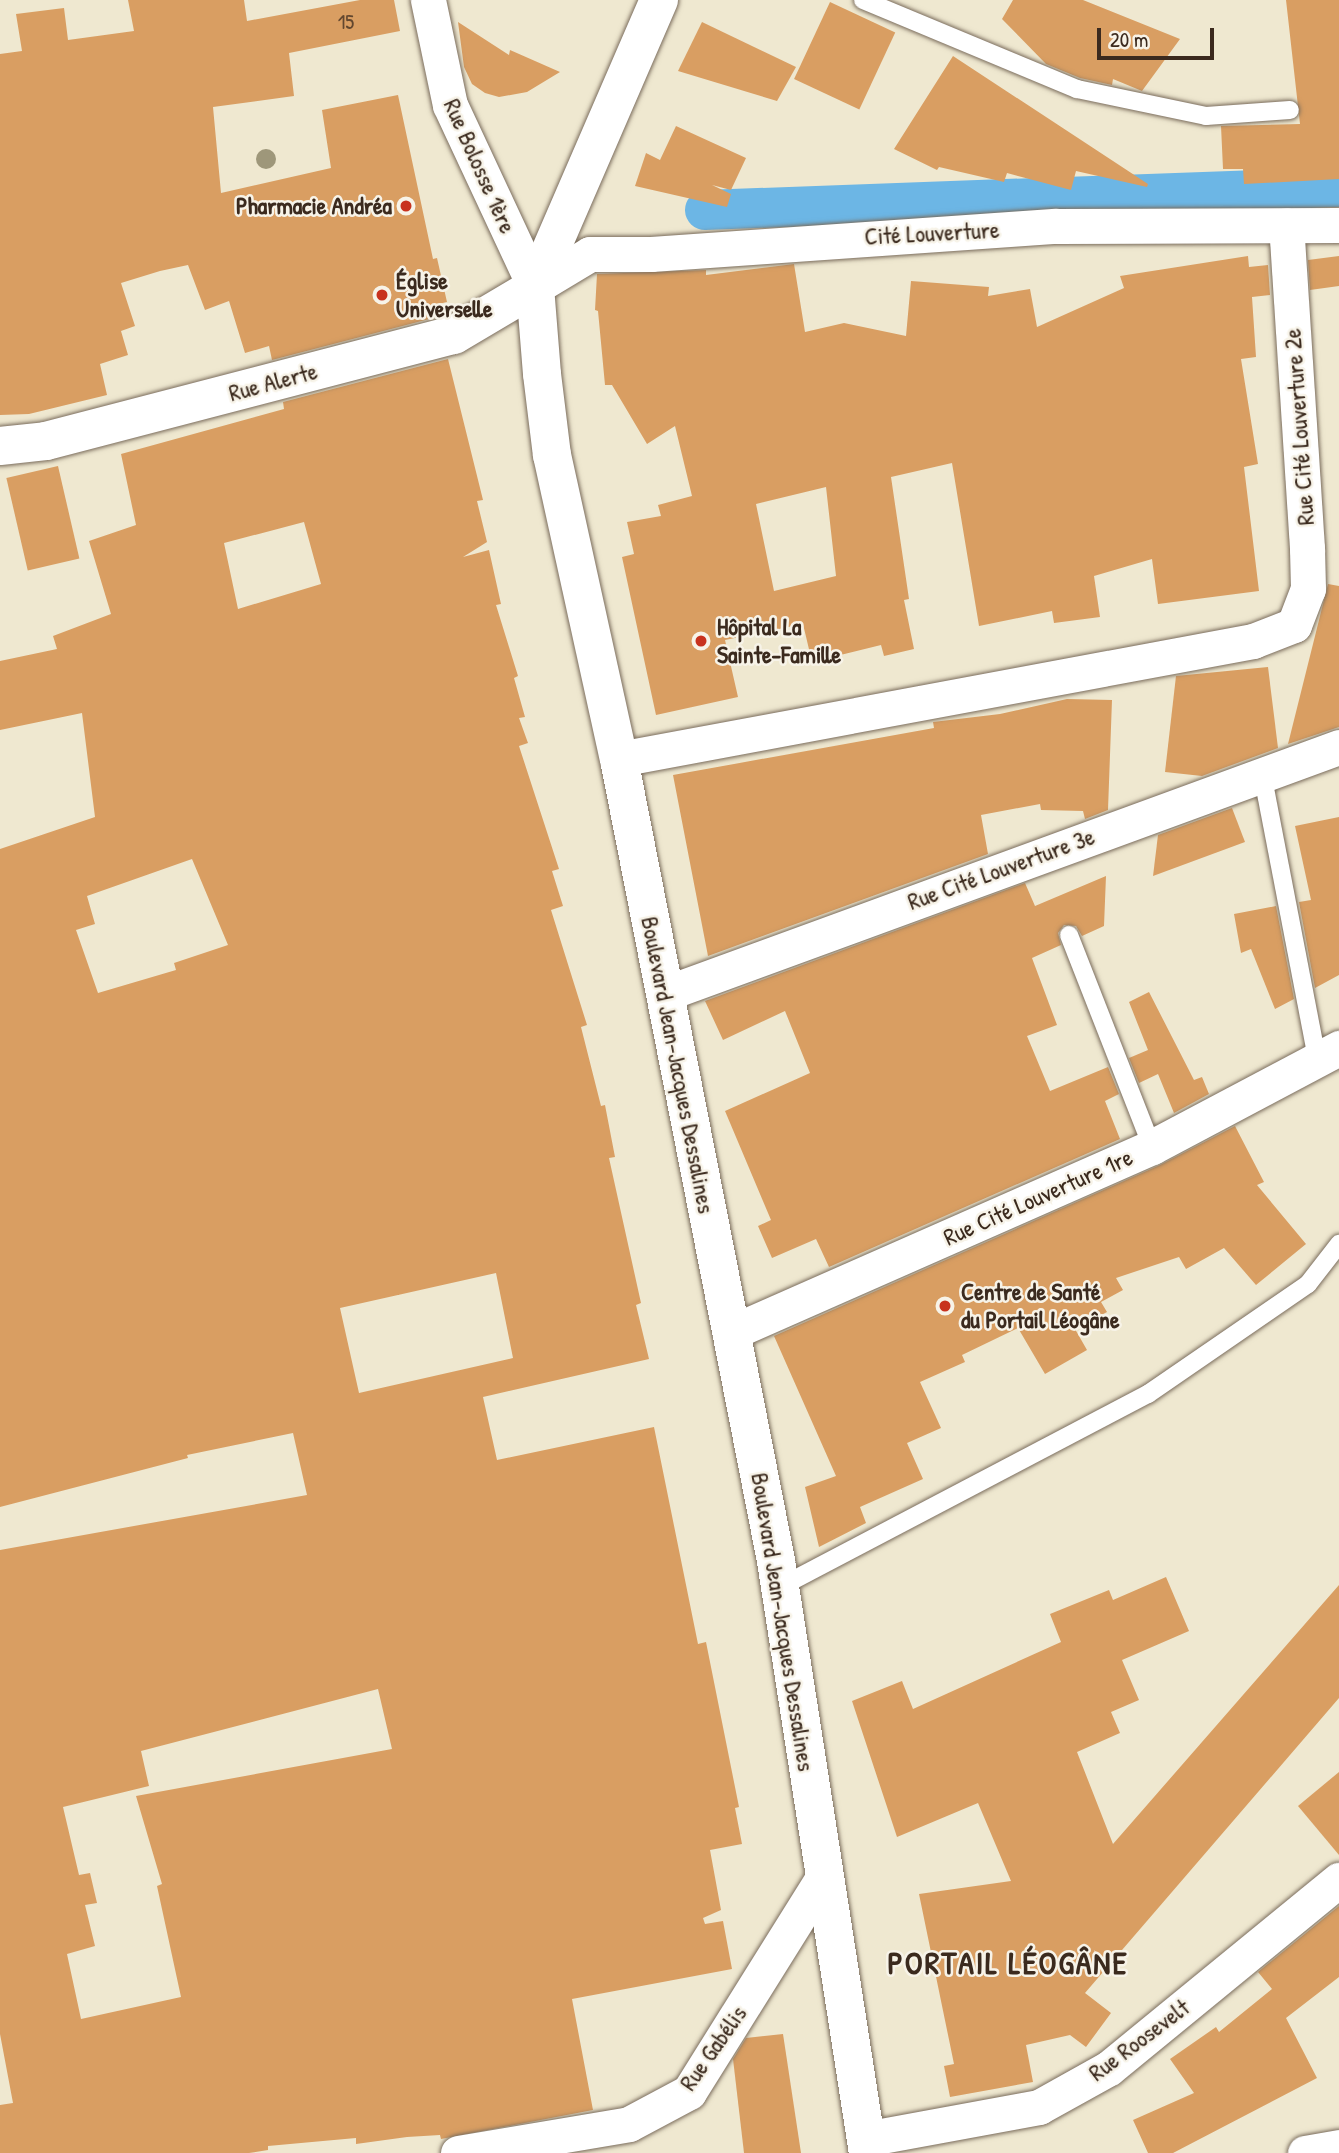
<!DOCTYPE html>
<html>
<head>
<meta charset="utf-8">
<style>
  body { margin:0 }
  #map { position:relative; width:1339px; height:2153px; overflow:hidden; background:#efe8d0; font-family:"Patrick Hand",sans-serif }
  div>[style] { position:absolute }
  .canal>* { height:40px; margin:-20px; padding:0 20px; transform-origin:20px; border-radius:20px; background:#6cb6e5 }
  .building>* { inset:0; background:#d99e62; transform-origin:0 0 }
  .roads { filter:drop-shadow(0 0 2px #7a6c5c) drop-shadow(0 0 2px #7a6c5c) }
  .service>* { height:18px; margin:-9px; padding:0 9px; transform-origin:9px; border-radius:9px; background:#fff }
  .minor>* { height:35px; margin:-17.5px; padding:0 17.5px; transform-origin:17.5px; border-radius:17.5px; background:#fff }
  .tertiary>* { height:38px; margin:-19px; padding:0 19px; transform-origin:19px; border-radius:19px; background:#fff }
  .primary>* { height:38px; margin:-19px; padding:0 19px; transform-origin:19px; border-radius:19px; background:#fff }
  .trees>* { width:20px; height:20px; margin:-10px; border-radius:50%; background:#9e977a }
  .dots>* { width:19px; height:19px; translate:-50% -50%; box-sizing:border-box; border:4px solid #f7f3e8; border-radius:50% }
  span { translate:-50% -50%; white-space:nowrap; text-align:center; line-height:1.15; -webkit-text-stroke:5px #f7f3e8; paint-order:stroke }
  .number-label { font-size:21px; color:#62472f }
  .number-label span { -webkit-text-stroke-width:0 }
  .street-label { font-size:24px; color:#3b2a1e }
  .poi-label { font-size:24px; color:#3b2a1e; font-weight:700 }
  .right { translate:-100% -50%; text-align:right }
  .left { translate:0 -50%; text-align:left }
  .district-label { font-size:32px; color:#3b2a1e; font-weight:700; letter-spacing:2px }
  .scale { position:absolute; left:1097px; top:28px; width:117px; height:32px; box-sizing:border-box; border:4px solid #3b2a1e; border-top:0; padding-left:9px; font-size:21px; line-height:24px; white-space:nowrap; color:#3b2a1e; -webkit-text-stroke:5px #f7f3e8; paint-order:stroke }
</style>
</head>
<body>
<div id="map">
  <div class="canal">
    <div style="left:705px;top:210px;width:634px;rotate:-2.08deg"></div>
  </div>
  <div class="building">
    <div style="clip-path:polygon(128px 0,244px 0,247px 21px,360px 0,394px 0,400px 31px,289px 53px,294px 96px,213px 107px,221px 193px,331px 168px,322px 110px,398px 95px,433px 259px,437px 258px,447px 302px,434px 305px,437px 317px,272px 360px,269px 346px,245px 353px,229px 301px,205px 310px,188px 265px,160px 271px,121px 283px,135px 326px,121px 331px,128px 355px,100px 364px,107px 395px,29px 414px,0 415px,0 54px,22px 51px,16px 14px,64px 8px,68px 40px,134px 31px)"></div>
    <div style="clip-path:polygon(1013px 0,1083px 0,1180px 39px,1142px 91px,1113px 79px,1112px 85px,1080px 78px,1046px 64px,1002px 19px)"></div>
    <div style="clip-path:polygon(1286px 0,1339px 0,1339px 179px,1244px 184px,1243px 169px,1223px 169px,1221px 126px,1300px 124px)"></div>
    <div style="left:830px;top:2px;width:72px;height:85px;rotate:25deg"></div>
    <div style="clip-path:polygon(458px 22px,509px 55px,510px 50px,560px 72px,527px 92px,499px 97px,485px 93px,472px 84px,464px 67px)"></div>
    <div style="clip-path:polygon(702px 22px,796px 67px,777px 101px,678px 71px)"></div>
    <div style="clip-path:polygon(953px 56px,1148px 184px,1147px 187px,1076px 171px,1071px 190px,1007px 173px,1004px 182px,939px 167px,937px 170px,894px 149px)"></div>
    <div style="clip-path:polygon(676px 126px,746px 158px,731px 190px,712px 185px,731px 194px,727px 207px,635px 186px,646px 153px,660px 160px)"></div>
    <div style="clip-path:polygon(evenodd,1248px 256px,1249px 267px,1268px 265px,1270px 295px,1252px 297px,1256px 357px,1241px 359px,1258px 464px,1244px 467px,1259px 591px,1158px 604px,1152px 559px,1094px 576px,1100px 617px,1054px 623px,1052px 611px,979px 626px,952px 463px,891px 477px,909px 599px,904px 600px,914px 649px,884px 656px,881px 645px,812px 662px,803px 624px,725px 640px,738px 697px,656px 715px,622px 557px,634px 554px,627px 522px,661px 516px,658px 505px,692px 496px,675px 426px,647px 444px,612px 385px,605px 385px,598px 311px,595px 310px,597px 274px,706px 270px,706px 275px,794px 264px,805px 332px,844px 323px,906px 336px,911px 281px,989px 287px,988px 296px,1030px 289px,1037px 327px,1124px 288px,1120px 276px,1248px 256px,826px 487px,836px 576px,774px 591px,756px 504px,826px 487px)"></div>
    <div style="clip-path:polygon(1339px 256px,1339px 286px,1310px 290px,1308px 260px)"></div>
    <div style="clip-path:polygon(evenodd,448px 359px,483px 500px,477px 501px,487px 542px,463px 557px,489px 550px,501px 604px,496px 605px,518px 676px,514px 678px,525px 717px,519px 718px,528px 743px,519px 746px,559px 869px,552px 871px,563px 906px,551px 910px,587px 1025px,581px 1027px,601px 1106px,605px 1105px,615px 1157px,609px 1158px,641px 1303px,636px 1305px,649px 1359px,483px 1397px,497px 1460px,654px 1427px,698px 1644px,706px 1642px,739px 1807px,735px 1808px,742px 1844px,710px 1850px,721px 1910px,703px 1918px,705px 1924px,723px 1921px,732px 1969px,572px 1999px,593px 2110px,441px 2139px,440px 2135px,407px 2137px,356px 2144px,356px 2138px,268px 2146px,268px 2150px,249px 2153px,0 2153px,0 2105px,13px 2103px,0 2034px,0 1550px,307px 1495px,293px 1433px,187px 1455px,188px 1458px,0 1507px,0 849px,95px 817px,82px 713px,0 730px,0 661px,57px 649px,53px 636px,111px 614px,89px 541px,136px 525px,121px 454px,284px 409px,283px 402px,448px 359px,304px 522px,321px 584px,238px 609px,224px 543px,304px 522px,448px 359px,192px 859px,228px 945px,174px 963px,176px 970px,98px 993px,76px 930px,95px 924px,87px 896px,192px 859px,448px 359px,496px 1273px,513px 1358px,359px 1393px,340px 1308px,496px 1273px,448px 359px,378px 1689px,392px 1749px,136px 1796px,162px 1884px,157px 1886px,181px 1997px,81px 2019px,67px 1954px,95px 1946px,85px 1905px,97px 1903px,90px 1873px,79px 1875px,63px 1807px,149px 1786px,141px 1751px,378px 1689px)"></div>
    <div style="left:58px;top:466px;width:95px;height:53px;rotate:77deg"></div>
    <div style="clip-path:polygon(1328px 584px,1339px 586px,1339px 727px,1288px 744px)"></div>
    <div style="clip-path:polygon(1268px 667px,1278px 748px,1202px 776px,1165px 772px,1176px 676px)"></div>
    <div style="clip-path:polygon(1067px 699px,1112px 700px,1108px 810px,1085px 819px,1083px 811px,1041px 810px,1040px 804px,981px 815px,988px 854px,708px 956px,673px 775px,934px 728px,933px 722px,1000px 714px)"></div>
    <div style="clip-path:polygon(1232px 808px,1245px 842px,1153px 876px,1158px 835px)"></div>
    <div style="clip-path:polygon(1339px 817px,1339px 975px,1315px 988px,1299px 902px,1311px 900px,1295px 826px)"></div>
    <div style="clip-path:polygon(1106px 876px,1104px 926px,1082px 936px,1076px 926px,1064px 925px,1058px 933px,1061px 945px,1032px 958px,1057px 1025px,1027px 1036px,1050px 1091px,1108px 1067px,1119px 1094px,1105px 1101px,1120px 1139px,829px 1267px,816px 1239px,772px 1258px,758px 1226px,771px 1220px,725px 1111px,810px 1073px,785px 1011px,723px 1040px,705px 1001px,1025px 883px,1035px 906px)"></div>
    <div style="clip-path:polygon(1276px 906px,1294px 999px,1275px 1009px,1251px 949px,1241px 953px,1234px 914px)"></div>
    <div style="clip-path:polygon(1149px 992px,1194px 1080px,1202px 1077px,1209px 1094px,1174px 1113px,1158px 1074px,1139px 1083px,1129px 1058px,1148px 1050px,1129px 1002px)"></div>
    <div style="clip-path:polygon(1235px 1126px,1264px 1182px,1257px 1185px,1306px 1244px,1256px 1285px,1224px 1248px,1186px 1269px,1179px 1257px,1116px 1278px,1123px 1290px,1101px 1302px,1107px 1312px,1075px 1329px,1087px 1350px,1045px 1374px,1018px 1328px,962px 1355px,965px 1362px,920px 1382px,941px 1428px,907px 1443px,923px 1479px,860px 1507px,866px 1523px,819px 1547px,805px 1487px,836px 1476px,774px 1336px,1160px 1165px)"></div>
    <div style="clip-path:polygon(1166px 1577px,1189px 1631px,1122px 1660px,1139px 1700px,1111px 1712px,1120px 1733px,1077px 1752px,1113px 1844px,1339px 1585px,1339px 1698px,1085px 1993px,1111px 2013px,1086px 2047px,1070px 2035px,1026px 2045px,1033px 2082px,950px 2097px,944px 2066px,954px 2064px,919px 1894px,1011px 1881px,978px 1803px,897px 1837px,852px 1701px,902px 1681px,913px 1709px,1061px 1642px,1050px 1614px,1109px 1590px,1113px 1600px)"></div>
    <div style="clip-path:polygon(1339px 1772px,1339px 1855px,1298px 1806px)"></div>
    <div style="clip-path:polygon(1339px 1906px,1339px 1977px,1286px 2018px,1317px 2078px,1173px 2153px,1148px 2153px,1133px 2120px,1194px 2093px,1170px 2059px,1216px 2027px,1219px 2032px,1272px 1989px,1258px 1972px)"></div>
    <div style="clip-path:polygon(783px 2034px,801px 2153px,744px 2153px,733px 2059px,746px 2038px)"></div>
  </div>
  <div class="roads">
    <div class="service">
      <div style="left:863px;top:0;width:232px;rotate:22.6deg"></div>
      <div style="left:1077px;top:89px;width:132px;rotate:11.8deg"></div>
      <div style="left:1206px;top:116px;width:84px;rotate:-4.1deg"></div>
      <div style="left:1263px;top:778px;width:285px;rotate:79.1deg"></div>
      <div style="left:1069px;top:935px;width:228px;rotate:68.6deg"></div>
      <div style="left:780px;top:1587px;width:416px;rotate:-27.7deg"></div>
      <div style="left:1148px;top:1394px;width:194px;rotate:-34.5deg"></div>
      <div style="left:1308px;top:1284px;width:51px;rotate:-52.2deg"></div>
    </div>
    <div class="minor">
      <div style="left:428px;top:0;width:107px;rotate:78.2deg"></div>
      <div style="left:450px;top:105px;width:201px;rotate:65deg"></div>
      <div style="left:535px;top:287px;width:64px;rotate:-31deg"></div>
      <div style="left:590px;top:254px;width:61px"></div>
      <div style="left:651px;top:254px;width:406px;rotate:-4deg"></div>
      <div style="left:1056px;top:226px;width:283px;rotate:-0.2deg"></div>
      <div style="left:619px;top:759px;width:645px;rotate:-10.54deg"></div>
      <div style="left:1253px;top:641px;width:44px;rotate:-21.3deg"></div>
      <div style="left:1294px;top:625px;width:39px;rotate:-69deg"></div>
      <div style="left:1308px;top:589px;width:41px;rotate:-91.4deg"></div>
      <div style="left:1307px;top:548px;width:323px;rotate:-93.7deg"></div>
      <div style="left:664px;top:994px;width:719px;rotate:-20.1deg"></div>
      <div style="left:730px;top:1333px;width:461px;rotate:-23.8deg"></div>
      <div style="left:1152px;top:1147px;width:212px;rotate:-27.9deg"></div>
      <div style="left:865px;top:2139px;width:177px;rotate:-10.4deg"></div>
      <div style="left:1039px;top:2107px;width:80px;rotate:-29.1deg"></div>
      <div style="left:1109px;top:2068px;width:297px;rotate:-39.3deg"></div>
      <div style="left:458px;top:2153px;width:173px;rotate:-9.6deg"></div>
      <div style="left:629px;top:2124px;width:68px;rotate:-28.1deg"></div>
      <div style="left:689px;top:2092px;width:255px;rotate:-58deg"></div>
      <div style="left:1305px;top:2153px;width:35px;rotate:-10deg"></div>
    </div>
    <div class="tertiary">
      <div style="left:0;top:446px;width:46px;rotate:-6.2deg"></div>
      <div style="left:46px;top:441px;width:422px;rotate:-14.6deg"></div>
      <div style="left:454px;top:335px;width:94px;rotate:-30.7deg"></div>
    </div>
    <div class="primary">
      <div style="left:659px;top:0;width:313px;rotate:113.4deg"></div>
      <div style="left:535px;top:287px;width:87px;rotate:85.4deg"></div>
      <div style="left:542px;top:374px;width:82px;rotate:83deg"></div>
      <div style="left:552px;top:455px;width:311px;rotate:77.6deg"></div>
      <div style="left:619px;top:759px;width:817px;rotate:78.92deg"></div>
      <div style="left:776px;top:1561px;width:599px;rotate:81.17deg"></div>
    </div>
  </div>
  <div class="trees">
    <div style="left:266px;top:159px"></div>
  </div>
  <div class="dots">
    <div style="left:406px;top:206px;background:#c8321e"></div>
    <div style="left:382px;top:295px;background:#c8321e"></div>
    <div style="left:701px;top:641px;background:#c8321e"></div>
    <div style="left:945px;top:1306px;background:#c8321e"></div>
  </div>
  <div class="number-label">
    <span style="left:346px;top:22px">15</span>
  </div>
  <div class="street-label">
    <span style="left:480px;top:166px;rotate:66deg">Rue Bolosse 1ère</span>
    <span style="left:932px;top:233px;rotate:-3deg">Cité Louverture</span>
    <span style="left:273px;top:382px;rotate:-15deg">Rue Alerte</span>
    <span style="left:1299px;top:427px;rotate:-94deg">Rue Cité Louverture 2e</span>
    <span style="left:1001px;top:869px;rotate:-20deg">Rue Cité Louverture 3e</span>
    <span style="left:678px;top:1065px;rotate:79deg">Boulevard Jean-Jacques Dessalines</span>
    <span style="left:1038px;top:1197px;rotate:-24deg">Rue Cité Louverture 1re</span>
    <span style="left:783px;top:1622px;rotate:81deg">Boulevard Jean-Jacques Dessalines</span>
    <span style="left:1139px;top:2040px;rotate:-37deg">Rue Roosevelt</span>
    <span style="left:713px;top:2048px;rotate:-55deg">Rue Gabélis</span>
  </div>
  <div class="poi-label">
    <span class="right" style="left:392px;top:206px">Pharmacie Andréa</span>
    <span class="left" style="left:396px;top:295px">Église<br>Universelle</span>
    <span class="left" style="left:717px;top:641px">Hôpital La<br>Sainte-Famille</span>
    <span class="left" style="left:961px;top:1306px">Centre de Santé<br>du Portail Léogâne</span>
  </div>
  <div class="district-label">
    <span style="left:1008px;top:1963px">PORTAIL LÉOGÂNE</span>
  </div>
  <div class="scale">20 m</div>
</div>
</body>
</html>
